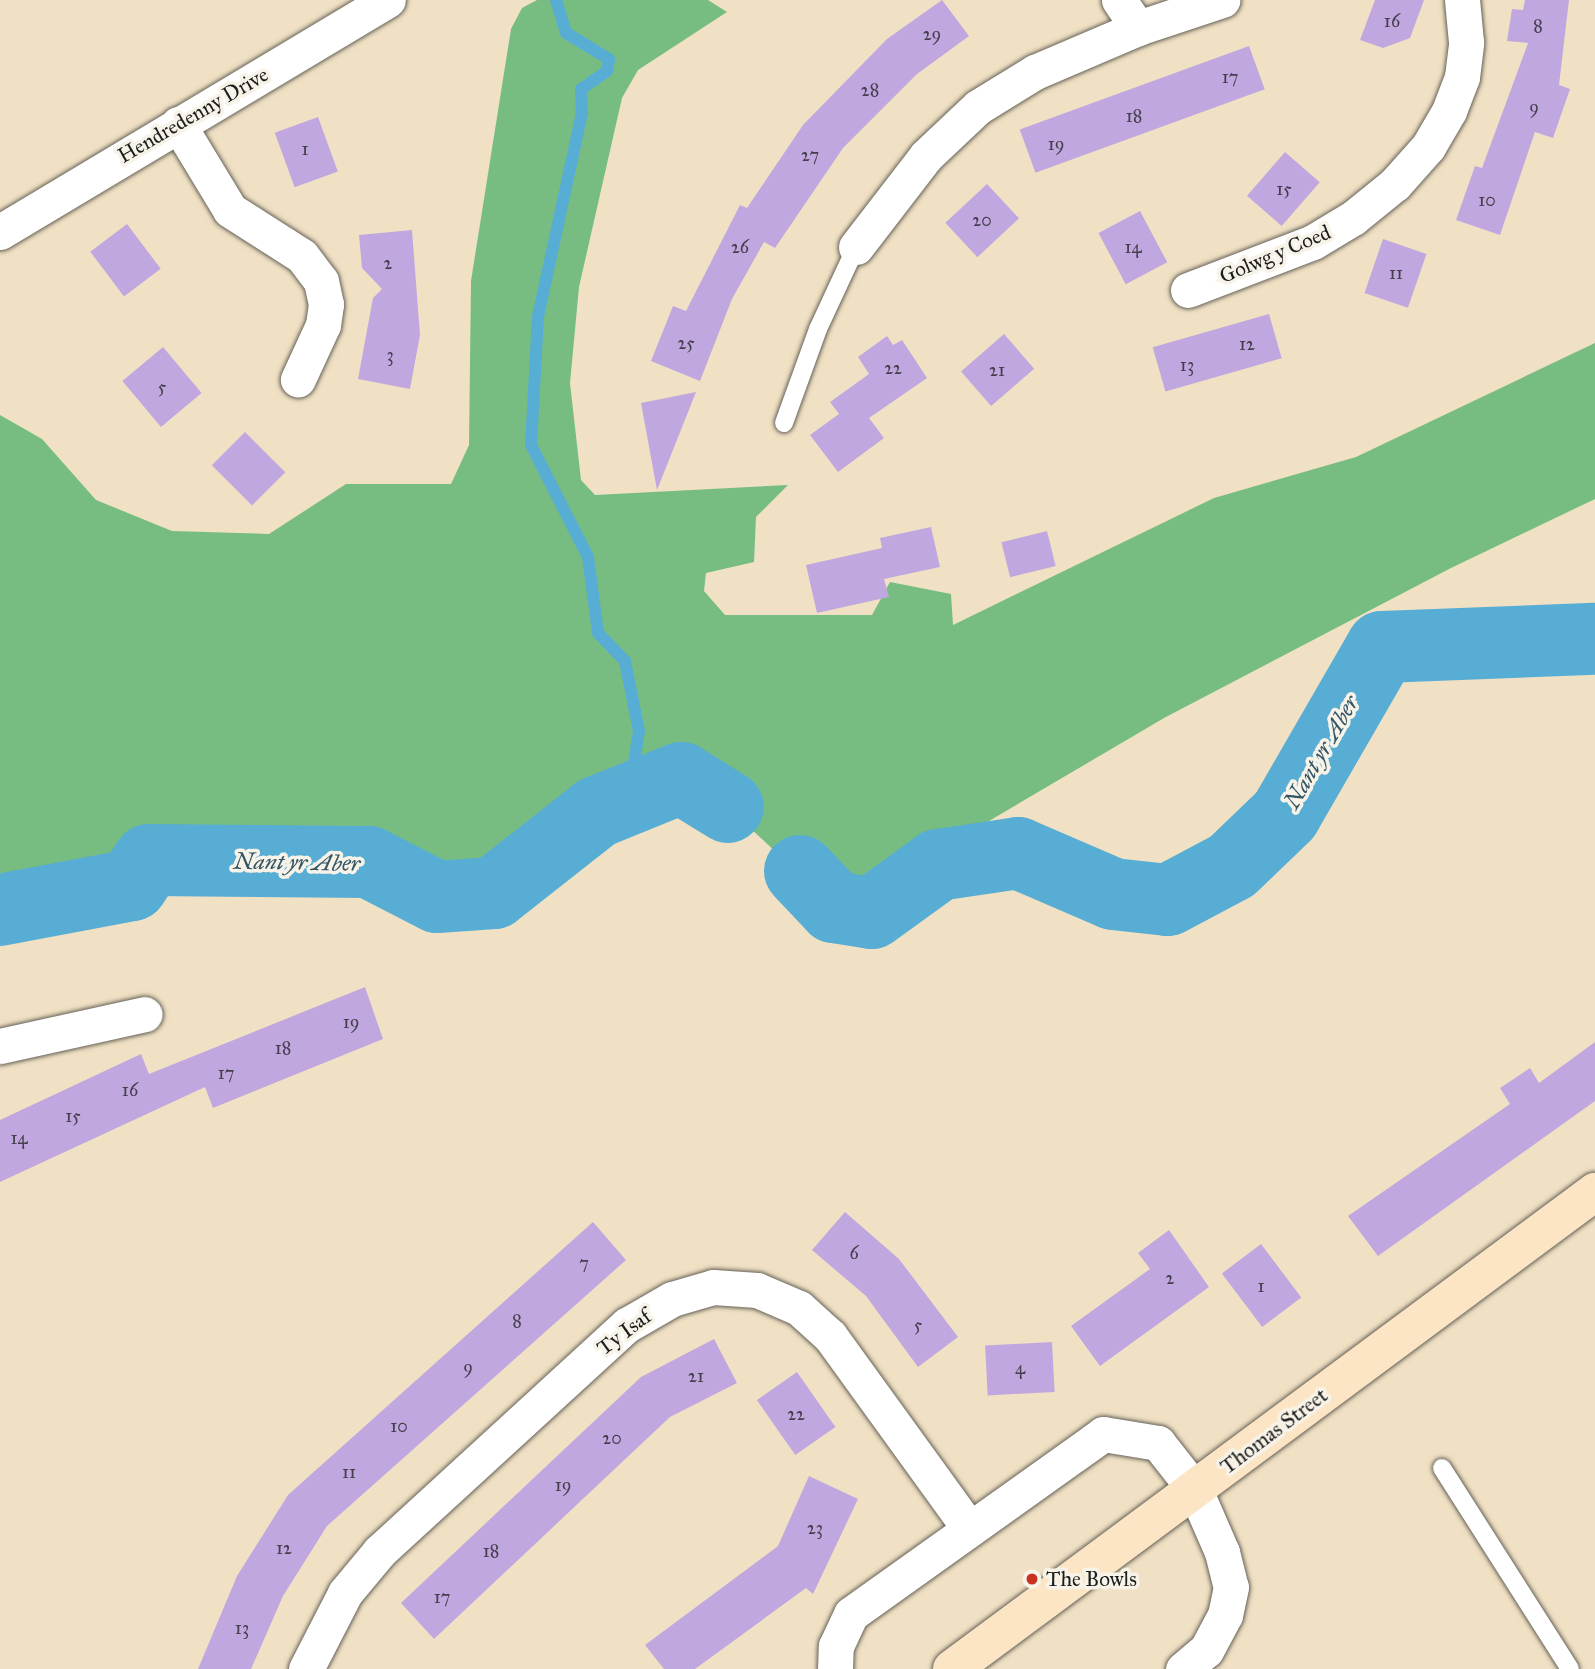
<!DOCTYPE html>
<html>
<head>
<meta charset="utf-8">
<style>
  body { margin:0 }
  #map { position:relative; width:1595px; height:1669px; overflow:hidden; background:#f0e1c4; font-family:"IM FELL Great Primer",serif }
  div>[style] { position:absolute }
  .forest>* { inset:0; background:#77bd82 }
  .stream>* { height:12px; margin:-6px; padding:0 6px; transform-origin:6px; border-radius:6px; background:#58add4 }
  .river>* { height:72px; margin:-36px; padding:0 36px; transform-origin:36px; border-radius:36px; background:#58add4 }
  .building>* { inset:0; background:#c1a7df; transform-origin:0 0 }
  .roads { filter:drop-shadow(0 0 2px #666157) drop-shadow(0 0 2px #666157) }
  .service>* { height:18px; margin:-9px; padding:0 9px; transform-origin:9px; border-radius:9px; background:#fff }
  .minor>* { height:35px; margin:-17.5px; padding:0 17.5px; transform-origin:17.5px; border-radius:17.5px; background:#fff }
  .secondary>* { height:38px; margin:-19px; padding:0 19px; transform-origin:19px; border-radius:19px; background:#fce5c4 }
  .dots>* { width:19px; height:19px; translate:-50% -50%; box-sizing:border-box; border:4px solid #f7f3e8; border-radius:50% }
  span { translate:-50% -50%; white-space:nowrap; text-align:center; line-height:1.15; -webkit-text-stroke:7px #f7f3e8; paint-order:stroke }
  .number-label { font-size:18px; color:#453f4d }
  .number-label span { -webkit-text-stroke-width:0 }
  .street-label { font-size:21px; color:#1c1c1c }
  .poi-label { font-size:21px; color:#1c1c1c }
  .left { translate:0 -50%; text-align:left }
  .water-label { font-size:23px; color:#345666; font-style:italic }
</style>
</head>
<body>
<div id="map">
  <div class="forest">
    <div style="clip-path:polygon(537px 0,708px 0,727px 12px,638px 70px,622px 98px,579px 287px,570px 383px,581px 480px,595px 495px,788px 485px,756px 517px,754px 562px,706px 573px,704px 591px,725px 615px,872px 615px,890px 582px,951px 594px,953px 625px,1214px 498px,1356px 457px,1595px 343px,1595px 499px,1451px 568px,1164px 718px,972px 831px,938px 865px,872px 913px,834px 907px,728px 807px,681px 778px,597px 812px,494px 893px,437px 897px,369px 862px,149px 860px,132px 885px,0 910px,0 415px,42px 439px,96px 500px,172px 531px,269px 534px,346px 484px,451px 484px,469px 445px,471px 281px,511px 29px,522px 8px)"></div>
  </div>
  <div class="stream">
    <div style="left:556px;top:0;width:34px;rotate:73deg"></div>
    <div style="left:566px;top:33px;width:50px;rotate:31.2deg"></div>
    <div style="left:609px;top:59px;width:12px;rotate:99deg"></div>
    <div style="left:607px;top:71px;width:32px;rotate:145deg"></div>
    <div style="left:581px;top:89px;width:24px;rotate:88deg"></div>
    <div style="left:582px;top:113px;width:208px;rotate:102.2deg"></div>
    <div style="left:538px;top:316px;width:129px;rotate:93.1deg"></div>
    <div style="left:531px;top:445px;width:126px;rotate:63deg"></div>
    <div style="left:588px;top:557px;width:77px;rotate:82.5deg"></div>
    <div style="left:598px;top:633px;width:39px;rotate:46deg"></div>
    <div style="left:625px;top:661px;width:71px;rotate:78.7deg"></div>
    <div style="left:639px;top:731px;width:70px;rotate:99.1deg"></div>
  </div>
  <div class="river">
    <div style="left:800px;top:871px;width:50px;rotate:46.6deg"></div>
    <div style="left:834px;top:907px;width:38px;rotate:9deg"></div>
    <div style="left:872px;top:913px;width:82px;rotate:-36deg"></div>
    <div style="left:938px;top:865px;width:81px;rotate:-8.5deg"></div>
    <div style="left:1018px;top:853px;width:103px;rotate:23.3deg"></div>
    <div style="left:1113px;top:894px;width:55px;rotate:6.2deg"></div>
    <div style="left:1168px;top:900px;width:72px;rotate:-28deg"></div>
    <div style="left:1232px;top:866px;width:74px;rotate:-43.9deg"></div>
    <div style="left:1285px;top:815px;width:194px;rotate:-60deg"></div>
    <div style="left:1382px;top:647px;width:213px;rotate:-2.2deg"></div>
    <div style="left:0;top:910px;width:134px;rotate:-10.7deg"></div>
    <div style="left:132px;top:885px;width:30px;rotate:-56deg"></div>
    <div style="left:149px;top:860px;width:220px;rotate:0.5deg"></div>
    <div style="left:369px;top:862px;width:76px;rotate:27.2deg"></div>
    <div style="left:437px;top:897px;width:57px;rotate:-4deg"></div>
    <div style="left:494px;top:893px;width:131px;rotate:-38.2deg"></div>
    <div style="left:597px;top:812px;width:91px;rotate:-22deg"></div>
    <div style="left:681px;top:778px;width:55px;rotate:31.7deg"></div>
  </div>
  <div class="building">
    <div style="clip-path:polygon(942px 0,969px 36px,917px 74px,843px 148px,775px 248px,764px 242px,732px 299px,700px 381px,651px 361px,673px 306px,686px 311px,740px 205px,747px 208px,803px 125px,887px 39px)"></div>
    <div style="clip-path:polygon(1375px 0,1424px 0,1410px 38px,1383px 48px,1360px 40px)"></div>
    <div style="clip-path:polygon(1525px 0,1569px 0,1559px 85px,1570px 89px,1553px 138px,1535px 132px,1500px 235px,1456px 220px,1475px 166px,1482px 168px,1528px 43px,1507px 41px,1512px 9px,1523px 10px)"></div>
    <div style="left:1249px;top:46px;width:46px;height:244px;rotate:70deg"></div>
    <div style="left:318px;top:117px;width:58px;height:46px;rotate:70deg"></div>
    <div style="left:1285px;top:152px;width:46px;height:58px;rotate:41deg"></div>
    <div style="left:987px;top:184px;width:47px;height:57px;rotate:47deg"></div>
    <div style="left:1140px;top:211px;width:58px;height:47px;rotate:62deg"></div>
    <div style="left:127px;top:224px;width:56px;height:46px;rotate:53deg"></div>
    <div style="clip-path:polygon(412px 230px,420px 335px,410px 389px,358px 379px,373px 298px,382px 289px,362px 268px,359px 235px)"></div>
    <div style="left:1383px;top:239px;width:46px;height:57px;rotate:19deg"></div>
    <div style="left:1269px;top:314px;width:46px;height:121px;rotate:74deg"></div>
    <div style="left:1004px;top:334px;width:46px;height:57px;rotate:49deg"></div>
    <div style="clip-path:polygon(887px 336px,893px 345px,902px 340px,927px 378px,869px 418px,884px 438px,838px 472px,810px 435px,839px 414px,830px 402px,869px 374px,858px 357px)"></div>
    <div style="left:163px;top:347px;width:60px;height:53px;rotate:50deg"></div>
    <div style="clip-path:polygon(696px 392px,657px 490px,641px 403px)"></div>
    <div style="left:245px;top:432px;width:57px;height:47px;rotate:45deg"></div>
    <div style="clip-path:polygon(931px 527px,940px 567px,884px 579px,889px 597px,817px 613px,806px 565px,882px 548px,880px 538px)"></div>
    <div style="left:1047px;top:531px;width:36px;height:47px;rotate:76deg"></div>
    <div style="clip-path:polygon(365px 987px,383px 1039px,213px 1108px,205px 1087px,0 1182px,0 1120px,141px 1054px,149px 1074px)"></div>
    <div style="clip-path:polygon(1595px 1042px,1595px 1101px,1378px 1256px,1348px 1216px,1510px 1104px,1500px 1088px,1530px 1068px,1539px 1083px)"></div>
    <div style="clip-path:polygon(845px 1212px,899px 1259px,958px 1337px,918px 1367px,866px 1296px,812px 1250px)"></div>
    <div style="clip-path:polygon(593px 1222px,626px 1260px,327px 1526px,283px 1596px,251px 1669px,198px 1669px,237px 1576px,288px 1495px)"></div>
    <div style="clip-path:polygon(1169px 1230px,1209px 1287px,1100px 1366px,1071px 1326px,1150px 1269px,1138px 1253px)"></div>
    <div style="left:1261px;top:1244px;width:67px;height:49px;rotate:53deg"></div>
    <div style="clip-path:polygon(714px 1339px,737px 1383px,670px 1417px,434px 1639px,401px 1603px,641px 1377px)"></div>
    <div style="left:1052px;top:1342px;width:50px;height:67px;rotate:87deg"></div>
    <div style="left:797px;top:1372px;width:67px;height:49px;rotate:55deg"></div>
    <div style="clip-path:polygon(809px 1476px,858px 1499px,813px 1594px,806px 1588px,695px 1669px,664px 1669px,645px 1645px,778px 1546px)"></div>
  </div>
  <div class="roads">
    <div class="service">
      <div style="left:784px;top:423px;width:100px;rotate:-70.1deg"></div>
      <div style="left:818px;top:329px;width:90px;rotate:-65.1deg"></div>
      <div style="left:1442px;top:1468px;width:238px;rotate:57.5deg"></div>
    </div>
    <div class="minor">
      <div style="left:1119px;top:0;width:34px;rotate:56deg"></div>
      <div style="left:1138px;top:28px;width:89px;rotate:-18.4deg"></div>
      <div style="left:178px;top:124px;width:100px;rotate:58.8deg"></div>
      <div style="left:230px;top:210px;width:85px;rotate:32.6deg"></div>
      <div style="left:302px;top:256px;width:31px;rotate:53deg"></div>
      <div style="left:321px;top:281px;width:24px;rotate:78deg"></div>
      <div style="left:326px;top:304px;width:21px;rotate:98deg"></div>
      <div style="left:323px;top:325px;width:60px;rotate:114.8deg"></div>
      <div style="left:0;top:232px;width:452px;rotate:-30.9deg"></div>
      <div style="left:856px;top:247px;width:115px;rotate:-52.4deg"></div>
      <div style="left:926px;top:156px;width:71px;rotate:-43.3deg"></div>
      <div style="left:978px;top:107px;width:67px;rotate:-31.6deg"></div>
      <div style="left:1035px;top:72px;width:112px;rotate:-23.1deg"></div>
      <div style="left:1188px;top:290px;width:134px;rotate:-21deg"></div>
      <div style="left:1313px;top:242px;width:47px;rotate:-31deg"></div>
      <div style="left:1353px;top:218px;width:54px;rotate:-39deg"></div>
      <div style="left:1395px;top:184px;width:50px;rotate:-48.3deg"></div>
      <div style="left:1428px;top:147px;width:42px;rotate:-59.7deg"></div>
      <div style="left:1449px;top:111px;width:36px;rotate:-69deg"></div>
      <div style="left:1462px;top:77px;width:35px;rotate:-83deg"></div>
      <div style="left:1466px;top:42px;width:42px;rotate:-95.4deg"></div>
      <div style="left:0;top:1046px;width:148px;rotate:-12.4deg"></div>
      <div style="left:306px;top:1669px;width:85px;rotate:-62.8deg"></div>
      <div style="left:345px;top:1593px;width:55px;rotate:-50.2deg"></div>
      <div style="left:380px;top:1551px;width:335px;rotate:-42.5deg"></div>
      <div style="left:627px;top:1325px;width:52px;rotate:-30deg"></div>
      <div style="left:672px;top:1299px;width:43px;rotate:-16.3deg"></div>
      <div style="left:713px;top:1287px;width:44px;rotate:3.9deg"></div>
      <div style="left:757px;top:1290px;width:46px;rotate:23.2deg"></div>
      <div style="left:799px;top:1308px;width:42px;rotate:42.1deg"></div>
      <div style="left:830px;top:1336px;width:237px;rotate:54.1deg"></div>
      <div style="left:835px;top:1669px;width:23px;rotate:-88deg"></div>
      <div style="left:836px;top:1646px;width:35px;rotate:-65deg"></div>
      <div style="left:851px;top:1614px;width:310px;rotate:-35.5deg"></div>
      <div style="left:1103px;top:1434px;width:56px;rotate:9.3deg"></div>
      <div style="left:1158px;top:1443px;width:60px;rotate:51.8deg"></div>
      <div style="left:1195px;top:1490px;width:68px;rotate:66.5deg"></div>
      <div style="left:1222px;top:1552px;width:36px;rotate:76deg"></div>
      <div style="left:1231px;top:1587px;width:29px;rotate:102deg"></div>
      <div style="left:1225px;top:1615px;width:40px;rotate:118deg"></div>
      <div style="left:1206px;top:1650px;width:30px;rotate:140deg"></div>
    </div>
    <div class="secondary">
      <div style="left:952px;top:1669px;width:801px;rotate:-36.57deg"></div>
    </div>
  </div>
  <div class="dots">
    <div style="left:1032px;top:1579px;background:#c8321e"></div>
  </div>
  <div class="number-label">
    <span style="left:1392px;top:21px">16</span>
    <span style="left:1538px;top:26px">8</span>
    <span style="left:932px;top:34px">29</span>
    <span style="left:1230px;top:77px">17</span>
    <span style="left:870px;top:90px">28</span>
    <span style="left:1534px;top:107px">9</span>
    <span style="left:1134px;top:116px">18</span>
    <span style="left:1056px;top:144px">19</span>
    <span style="left:305px;top:149px">1</span>
    <span style="left:810px;top:155px">27</span>
    <span style="left:1284px;top:189px">15</span>
    <span style="left:1487px;top:200px">10</span>
    <span style="left:982px;top:220px">20</span>
    <span style="left:740px;top:247px">26</span>
    <span style="left:1133px;top:247px">14</span>
    <span style="left:388px;top:263px">2</span>
    <span style="left:1396px;top:273px">11</span>
    <span style="left:686px;top:343px">25</span>
    <span style="left:1247px;top:344px">12</span>
    <span style="left:390px;top:355px">3</span>
    <span style="left:1187px;top:365px">13</span>
    <span style="left:893px;top:368px">22</span>
    <span style="left:997px;top:370px">21</span>
    <span style="left:162px;top:387px">5</span>
    <span style="left:351px;top:1022px">19</span>
    <span style="left:283px;top:1048px">18</span>
    <span style="left:226px;top:1073px">17</span>
    <span style="left:130px;top:1090px">16</span>
    <span style="left:73px;top:1116px">15</span>
    <span style="left:19px;top:1138px">14</span>
    <span style="left:854px;top:1253px">6</span>
    <span style="left:584px;top:1263px">7</span>
    <span style="left:1170px;top:1278px">2</span>
    <span style="left:1261px;top:1286px">1</span>
    <span style="left:517px;top:1321px">8</span>
    <span style="left:918px;top:1325px">5</span>
    <span style="left:468px;top:1367px">9</span>
    <span style="left:1020px;top:1368px">4</span>
    <span style="left:696px;top:1376px">21</span>
    <span style="left:796px;top:1414px">22</span>
    <span style="left:399px;top:1426px">10</span>
    <span style="left:612px;top:1438px">20</span>
    <span style="left:349px;top:1472px">11</span>
    <span style="left:563px;top:1485px">19</span>
    <span style="left:815px;top:1528px">23</span>
    <span style="left:284px;top:1548px">12</span>
    <span style="left:491px;top:1551px">18</span>
    <span style="left:442px;top:1597px">17</span>
    <span style="left:242px;top:1628px">13</span>
  </div>
  <div class="street-label">
    <span style="left:193px;top:115px;rotate:-30deg">Hendredenny Drive</span>
    <span style="left:1275px;top:254px;rotate:-23deg">Golwg y Coed</span>
    <span style="left:624px;top:1332px;rotate:-37deg">Ty Isaf</span>
    <span style="left:1274px;top:1431px;rotate:-37deg">Thomas Street</span>
  </div>
  <div class="poi-label">
    <span class="left" style="left:1046px;top:1579px">The Bowls</span>
  </div>
  <div class="water-label">
    <span style="left:1321px;top:752px;rotate:-60deg">Nant yr Aber</span>
    <span style="left:297px;top:862px;rotate:1deg">Nant yr Aber</span>
  </div>
</div>
</body>
</html>
